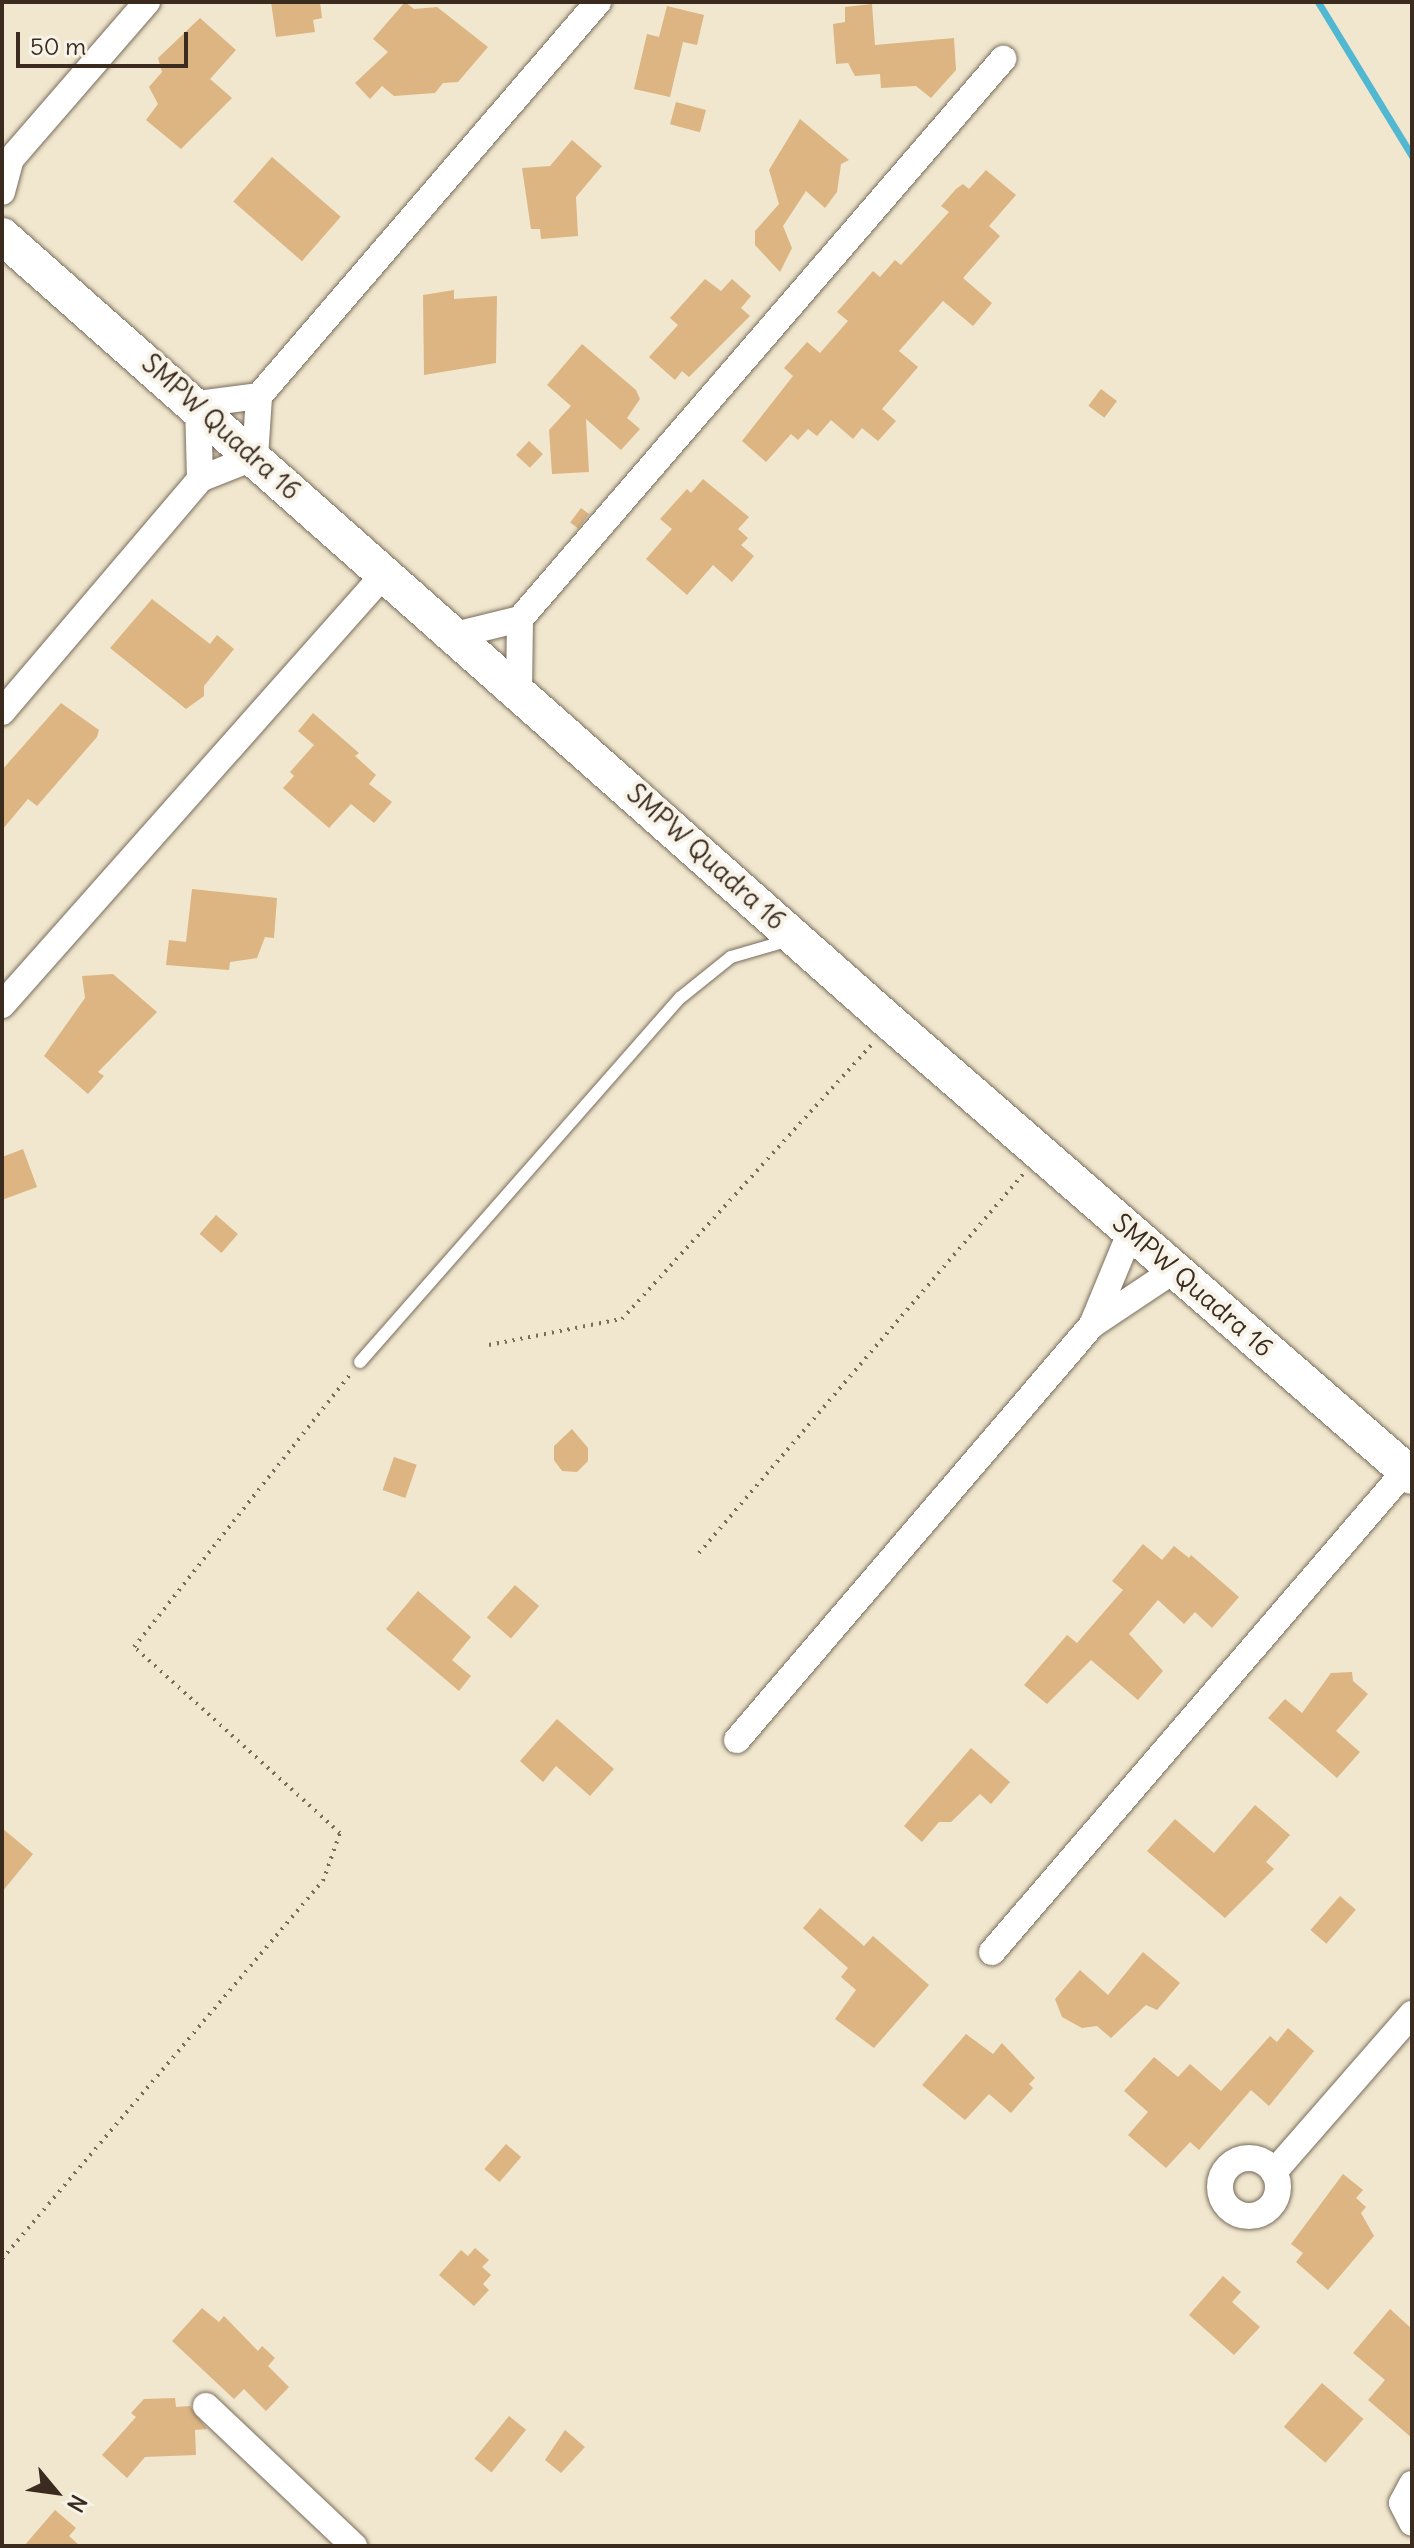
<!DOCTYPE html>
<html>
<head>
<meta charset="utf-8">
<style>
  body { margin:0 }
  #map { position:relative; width:1414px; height:2548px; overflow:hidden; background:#f0e7ce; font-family:Delius,sans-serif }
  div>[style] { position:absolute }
  .stream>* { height:7px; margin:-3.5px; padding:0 3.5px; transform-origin:3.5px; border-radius:3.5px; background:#52b7d1 }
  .building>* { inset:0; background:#dcb582; transform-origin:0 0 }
  .path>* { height:4px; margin-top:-2px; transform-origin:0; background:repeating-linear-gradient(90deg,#7a6c5c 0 2px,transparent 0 8px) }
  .roads { filter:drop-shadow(0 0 2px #7a6c5c) drop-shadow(0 0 2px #7a6c5c) }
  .lane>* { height:12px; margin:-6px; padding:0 6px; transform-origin:6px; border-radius:6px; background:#fff }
  .street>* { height:26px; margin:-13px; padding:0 13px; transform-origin:13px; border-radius:13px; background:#fff }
  .street>.ring { margin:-13px; padding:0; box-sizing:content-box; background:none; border:26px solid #fff; border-radius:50% }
  .secondary>* { height:36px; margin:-18px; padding:0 18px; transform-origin:18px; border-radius:18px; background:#fff }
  span { translate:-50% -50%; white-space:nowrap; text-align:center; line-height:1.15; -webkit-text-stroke:8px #f7f3e8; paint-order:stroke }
  .street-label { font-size:26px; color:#3b2a1e }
  .frame { position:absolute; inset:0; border:4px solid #3b2a1e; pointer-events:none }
  .north { position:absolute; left:16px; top:2452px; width:80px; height:80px; -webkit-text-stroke:6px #f7f3e8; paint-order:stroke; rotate:119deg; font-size:22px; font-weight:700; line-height:32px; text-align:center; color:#3b2a1e }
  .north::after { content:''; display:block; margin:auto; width:28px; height:36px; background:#3b2a1e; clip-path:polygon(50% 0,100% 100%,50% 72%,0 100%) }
  .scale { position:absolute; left:16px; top:32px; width:172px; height:36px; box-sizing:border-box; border:4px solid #3b2a1e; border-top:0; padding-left:10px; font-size:24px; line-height:28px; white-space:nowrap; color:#3b2a1e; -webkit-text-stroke:6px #f7f3e8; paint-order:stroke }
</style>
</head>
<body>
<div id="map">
  <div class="stream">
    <div style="left:1318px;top:2px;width:180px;rotate:58.6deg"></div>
  </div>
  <div class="building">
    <div style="clip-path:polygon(271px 2px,320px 2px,322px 18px,313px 20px,315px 32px,276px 37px)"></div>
    <div style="clip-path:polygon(405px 2px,414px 9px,437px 7px,488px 47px,458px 82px,443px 83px,435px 93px,394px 96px,382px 86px,370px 99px,355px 83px,388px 52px,373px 39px)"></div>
    <div style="clip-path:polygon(872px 4px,875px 45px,954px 38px,956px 70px,931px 98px,916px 86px,881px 88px,880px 74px,855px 76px,848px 63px,836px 64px,833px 24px,845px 22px,845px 7px)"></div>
    <div style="clip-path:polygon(667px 6px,704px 15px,697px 45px,683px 42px,670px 97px,634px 89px,647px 34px,659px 37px)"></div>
    <div style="clip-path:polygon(200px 18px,236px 50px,210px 79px,232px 98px,181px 149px,146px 120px,158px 104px,149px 87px,162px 72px,158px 58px)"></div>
    <div style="left:676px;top:102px;width:31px;height:23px;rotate:15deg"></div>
    <div style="clip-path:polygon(800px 119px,849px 160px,841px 164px,837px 192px,825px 208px,806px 191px,783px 226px,792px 248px,780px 272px,755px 245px,755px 231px,779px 204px,769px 170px)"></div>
    <div style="clip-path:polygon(572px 140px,602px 166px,576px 197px,578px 236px,541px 239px,540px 229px,531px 229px,522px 168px,550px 166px)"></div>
    <div style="left:272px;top:157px;width:91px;height:59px;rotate:41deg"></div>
    <div style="clip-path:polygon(986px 170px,1016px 195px,989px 226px,1000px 236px,963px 278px,992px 303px,973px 326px,943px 301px,899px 351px,918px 367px,882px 409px,896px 421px,878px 441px,862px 428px,853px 439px,831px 420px,817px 436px,808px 429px,798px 440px,791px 434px,766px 462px,742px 441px,793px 376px,784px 368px,807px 342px,820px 353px,848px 321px,837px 312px,873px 271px,880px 277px,895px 260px,901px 265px,949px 212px,941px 206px,956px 189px,963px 184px,969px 189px)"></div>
    <div style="clip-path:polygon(705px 279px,721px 291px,732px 279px,751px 296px,741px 308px,750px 316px,689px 377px,682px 371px,675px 380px,649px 357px,678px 325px,670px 318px)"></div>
    <div style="clip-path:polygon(454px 290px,454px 299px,497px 296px,496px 363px,424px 375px,423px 295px)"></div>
    <div style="clip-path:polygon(582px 344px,636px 390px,640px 399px,627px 418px,640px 429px,621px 450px,586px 419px,589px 472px,552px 474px,549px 430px,571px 406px,547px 385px)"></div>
    <div style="left:1101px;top:389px;width:20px;height:21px;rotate:37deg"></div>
    <div style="left:529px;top:441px;width:19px;height:19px;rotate:43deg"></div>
    <div style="clip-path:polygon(703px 479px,749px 517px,738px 529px,748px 538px,741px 545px,754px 556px,732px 582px,713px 565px,687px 595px,646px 559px,672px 529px,660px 519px,687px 489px,691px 493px)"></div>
    <div style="left:581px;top:508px;width:10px;height:18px;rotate:37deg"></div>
    <div style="clip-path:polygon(152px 599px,210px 644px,217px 635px,234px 649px,204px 686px,204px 696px,186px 709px,110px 648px)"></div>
    <div style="clip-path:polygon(61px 703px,99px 730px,97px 737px,37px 806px,28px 799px,2px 830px,2px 770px)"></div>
    <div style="clip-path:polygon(313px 713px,359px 753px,355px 756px,376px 775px,369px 784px,392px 802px,374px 823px,351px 804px,329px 828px,283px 788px,294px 776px,290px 772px,314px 745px,298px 731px)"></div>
    <div style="clip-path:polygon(192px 889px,277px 898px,274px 938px,265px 937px,257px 958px,230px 962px,229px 970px,166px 965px,169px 940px,186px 942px)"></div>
    <div style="clip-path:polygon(113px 974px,157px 1012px,98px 1072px,104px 1076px,88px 1094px,44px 1056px,85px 998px,82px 976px)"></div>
    <div style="clip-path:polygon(23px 1149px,37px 1187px,2px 1200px,2px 1157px)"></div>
    <div style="left:216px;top:1215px;width:29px;height:25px;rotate:41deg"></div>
    <div style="clip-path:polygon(572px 1429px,588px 1448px,588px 1461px,577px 1472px,562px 1471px,554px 1460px,554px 1446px)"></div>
    <div style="left:394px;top:1457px;width:24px;height:35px;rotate:19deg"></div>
    <div style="clip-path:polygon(1143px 1544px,1162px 1560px,1174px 1546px,1189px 1558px,1191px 1555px,1239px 1597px,1212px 1628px,1195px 1612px,1184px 1624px,1158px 1600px,1129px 1634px,1163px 1671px,1138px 1700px,1091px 1660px,1047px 1704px,1024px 1685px,1067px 1635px,1077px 1643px,1123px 1590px,1112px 1581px)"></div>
    <div style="left:515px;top:1585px;width:32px;height:43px;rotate:41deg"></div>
    <div style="clip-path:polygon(418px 1591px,471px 1637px,452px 1660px,471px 1676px,459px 1691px,386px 1629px)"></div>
    <div style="clip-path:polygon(1352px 1672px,1353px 1681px,1368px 1694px,1336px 1731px,1360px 1752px,1337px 1778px,1268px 1718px,1285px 1699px,1302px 1713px,1331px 1673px)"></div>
    <div style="clip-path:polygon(557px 1719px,614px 1769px,590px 1796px,556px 1766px,543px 1782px,520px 1761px)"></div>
    <div style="clip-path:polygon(971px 1748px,1010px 1782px,991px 1804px,980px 1794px,951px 1822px,939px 1822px,922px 1842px,904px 1826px)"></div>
    <div style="clip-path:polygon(1255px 1805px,1290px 1835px,1266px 1862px,1274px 1869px,1225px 1918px,1147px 1851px,1175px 1819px,1214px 1853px)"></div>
    <div style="clip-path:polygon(2px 1828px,33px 1854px,2px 1892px)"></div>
    <div style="left:1340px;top:1896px;width:21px;height:45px;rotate:41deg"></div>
    <div style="clip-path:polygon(820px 1908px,864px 1946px,873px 1936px,929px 1985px,874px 2048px,835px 2019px,856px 1990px,841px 1977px,848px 1968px,803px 1928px)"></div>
    <div style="clip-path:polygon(1143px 1952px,1180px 1983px,1157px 2010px,1146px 2005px,1111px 2038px,1097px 2026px,1082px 2028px,1062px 2017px,1055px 1999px,1080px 1970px,1108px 1995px)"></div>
    <div style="clip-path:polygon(1288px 2028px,1314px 2051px,1269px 2106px,1251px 2090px,1199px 2150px,1190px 2142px,1166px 2168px,1128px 2135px,1148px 2112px,1124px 2091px,1154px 2057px,1178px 2077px,1190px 2064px,1221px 2091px,1270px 2036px,1277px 2042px)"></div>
    <div style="clip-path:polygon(966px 2034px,993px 2054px,1002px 2043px,1035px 2078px,1029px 2084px,1033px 2088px,1011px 2113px,989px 2094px,965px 2120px,922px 2085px)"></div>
    <div style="left:506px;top:2144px;width:20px;height:33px;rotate:41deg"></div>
    <div style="clip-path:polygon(1343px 2174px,1363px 2190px,1356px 2198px,1366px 2207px,1361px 2213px,1374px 2236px,1328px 2290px,1296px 2262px,1303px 2253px,1291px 2244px)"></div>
    <div style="clip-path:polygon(475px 2248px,489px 2260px,482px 2267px,491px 2275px,483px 2284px,489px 2290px,474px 2306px,439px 2275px,461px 2250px,468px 2256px)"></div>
    <div style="clip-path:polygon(1223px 2276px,1241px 2292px,1232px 2302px,1260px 2327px,1234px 2355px,1189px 2315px)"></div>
    <div style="clip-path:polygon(202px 2308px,219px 2322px,224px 2316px,258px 2351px,262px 2346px,275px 2358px,268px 2366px,289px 2387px,266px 2411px,244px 2389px,234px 2399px,172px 2341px)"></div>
    <div style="clip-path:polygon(1390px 2309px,1412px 2329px,1412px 2438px,1368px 2400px,1385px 2380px,1353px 2353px)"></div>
    <div style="left:1322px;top:2383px;width:55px;height:58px;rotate:41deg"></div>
    <div style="clip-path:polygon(175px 2398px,176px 2407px,190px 2406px,207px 2429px,195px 2430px,196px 2455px,145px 2457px,127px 2478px,102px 2455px,136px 2417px,131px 2413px,144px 2399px)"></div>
    <div style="left:509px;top:2416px;width:22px;height:55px;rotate:39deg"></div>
    <div style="clip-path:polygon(565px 2430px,585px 2447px,561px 2473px,545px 2460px)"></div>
    <div style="clip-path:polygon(55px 2510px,76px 2528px,69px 2536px,80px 2546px,24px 2546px)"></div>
  </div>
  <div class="path">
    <div style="left:489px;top:1345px;width:136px;rotate:-11.1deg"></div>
    <div style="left:622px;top:1319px;width:373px;rotate:-47.7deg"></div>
    <div style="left:699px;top:1553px;width:500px;rotate:-49.46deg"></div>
    <div style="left:2px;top:2259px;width:496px;rotate:-49.7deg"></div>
    <div style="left:323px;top:1881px;width:51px;rotate:-70.5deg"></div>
    <div style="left:340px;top:1833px;width:278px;rotate:-137.9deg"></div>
    <div style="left:134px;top:1647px;width:350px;rotate:-51.6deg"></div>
  </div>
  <div class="roads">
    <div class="lane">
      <div style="left:360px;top:1362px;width:485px;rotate:-48.7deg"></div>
      <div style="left:680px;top:998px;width:65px;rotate:-38.8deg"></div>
      <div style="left:731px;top:957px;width:61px;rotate:-16.1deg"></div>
    </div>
    <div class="street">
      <div style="left:2px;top:192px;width:34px;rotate:-75deg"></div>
      <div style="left:11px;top:159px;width:208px;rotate:-49.1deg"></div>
      <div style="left:200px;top:479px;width:75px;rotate:-91.5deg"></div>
      <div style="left:198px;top:404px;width:62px;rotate:-7.5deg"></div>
      <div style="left:455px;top:635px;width:67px;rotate:-13.8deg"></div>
      <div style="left:520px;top:619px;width:740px;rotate:-49.22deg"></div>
      <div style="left:519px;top:691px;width:72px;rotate:-89.2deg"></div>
      <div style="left:2px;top:712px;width:306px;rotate:-49.6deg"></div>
      <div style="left:200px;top:479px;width:59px;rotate:-21.8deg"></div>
      <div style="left:255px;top:457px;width:61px;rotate:-86.2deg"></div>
      <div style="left:259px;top:396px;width:520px;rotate:-49.29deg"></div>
      <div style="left:2px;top:1005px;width:579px;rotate:-48.43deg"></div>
      <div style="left:1092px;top:1325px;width:102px;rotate:-67.5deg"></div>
      <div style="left:737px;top:1740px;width:546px;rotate:-49.46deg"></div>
      <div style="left:1092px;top:1325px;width:101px;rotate:-33.7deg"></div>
      <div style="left:992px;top:1952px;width:635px;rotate:-49.34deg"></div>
      <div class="ring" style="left:1220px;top:2158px;width:32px;height:32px"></div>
      <div style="left:1274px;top:2172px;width:210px;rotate:-48.9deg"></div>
      <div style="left:206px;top:2406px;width:204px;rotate:43.4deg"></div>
      <div style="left:1412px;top:2484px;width:21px;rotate:118deg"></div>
      <div style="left:1402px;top:2503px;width:22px;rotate:63deg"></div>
    </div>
    <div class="secondary">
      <div style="left:2px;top:236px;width:1187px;rotate:41.52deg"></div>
      <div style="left:891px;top:1023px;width:690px;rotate:41.01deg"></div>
    </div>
  </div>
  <div class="street-label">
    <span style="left:221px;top:427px;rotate:42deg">SMPW Quadra 16</span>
    <span style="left:706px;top:857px;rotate:42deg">SMPW Quadra 16</span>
    <span style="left:1193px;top:1285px;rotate:41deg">SMPW Quadra 16</span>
  </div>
  <div class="frame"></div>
  <div class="north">N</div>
  <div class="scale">50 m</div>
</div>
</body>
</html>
